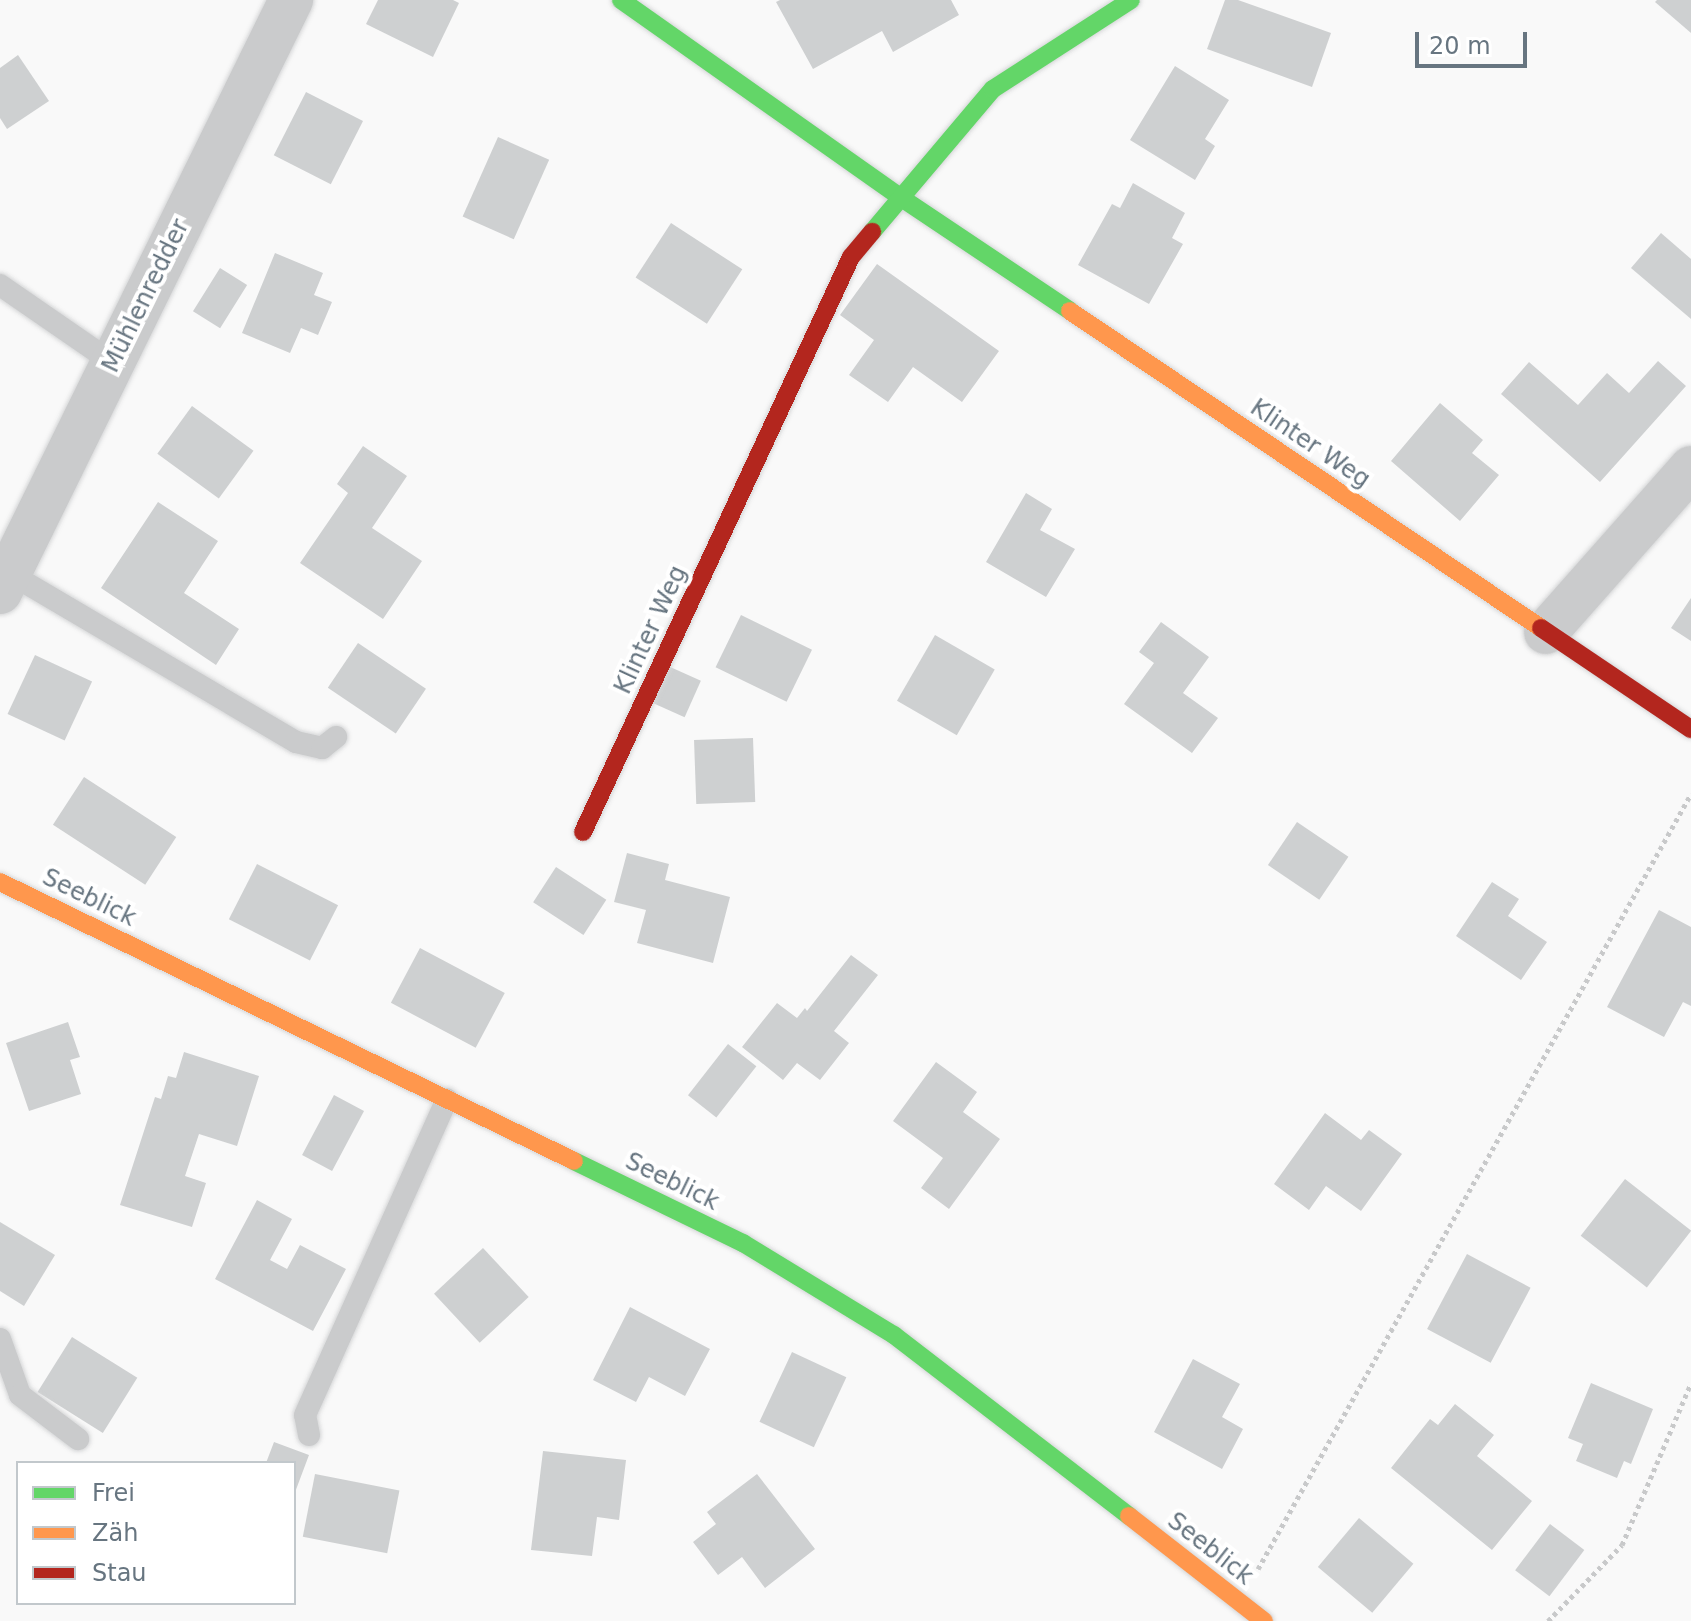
<!DOCTYPE html>
<html>
<head>
<meta charset="utf-8">
<style>
  body { margin:0 }
  #map { position:relative; width:1691px; height:1621px; overflow:hidden; background:#f9f9f9; font-family:"DejaVu Sans",sans-serif }
  div>[style] { position:absolute }
  .building>* { inset:0; background:#ced0d1; transform-origin:0 0 }
  .path>* { height:5px; margin-top:-2.5px; transform-origin:0; background:repeating-linear-gradient(90deg,#c8c9ca 0 4px,transparent 0 8px) }
  .roads { filter:drop-shadow(0 0 2px #d5d6d7) drop-shadow(0 0 2px #d5d6d7) }
  .lane>* { height:22px; margin:-11px; padding:0 11px; transform-origin:11px; border-radius:11px; background:#cacbcc }
  .street>* { height:44px; margin:-22px; padding:0 22px; transform-origin:22px; border-radius:22px; background:#cacbcc }
  .fast>* { height:18px; margin:-9px; padding:0 9px; transform-origin:9px; border-radius:9px; background:#63d668 }
  .slow>* { height:18px; margin:-9px; padding:0 9px; transform-origin:9px; border-radius:9px; background:#ff974d }
  .jam>* { height:18px; margin:-9px; padding:0 9px; transform-origin:9px; border-radius:9px; background:#b3261e }
  span { translate:-50% -50%; white-space:nowrap; text-align:center; line-height:1.15; -webkit-text-stroke:8px #fff; paint-order:stroke }
  .street-label { font-size:24px; color:#677580 }
  .legend { position:absolute; left:16px; top:1461px; width:280px; height:144px; box-sizing:border-box; background:#fff; border:2px solid #c2c8cc; margin:0; padding:10px 14px; list-style:none; font-size:24px; color:#677580 }
  .legend li { display:flex; align-items:center; gap:16px; height:40px }
  .legend b { width:40px; border:2px solid #c2c8cc }
  .scale { position:absolute; left:1415px; top:32px; width:112px; height:36px; box-sizing:border-box; border:4px solid #677580; border-top:0; padding-left:10px; font-size:24px; line-height:28px; white-space:nowrap; color:#677580; -webkit-text-stroke:6px #fff; paint-order:stroke }
</style>
</head>
<body>
<div id="map">
  <div class="building">
    <div style="clip-path:polygon(378px 0,453px 0,459px 3px,433px 57px,366px 24px)"></div>
    <div style="clip-path:polygon(780px 0,951px 0,959px 15px,893px 52px,882px 31px,813px 69px,776px 2px)"></div>
    <div style="clip-path:polygon(1225px 0,1238px 0,1331px 33px,1312px 87px,1207px 49px)"></div>
    <div style="clip-path:polygon(1657px 0,1691px 0,1691px 33px,1655px 2px)"></div>
    <div style="clip-path:polygon(18px 55px,49px 101px,7px 129px,0 118px,0 68px)"></div>
    <div style="clip-path:polygon(1175px 66px,1229px 100px,1205px 139px,1215px 146px,1195px 180px,1130px 140px)"></div>
    <div style="left:306px;top:92px;width:64px;height:71px;rotate:27deg"></div>
    <div style="left:498px;top:137px;width:56px;height:87px;rotate:24deg"></div>
    <div style="clip-path:polygon(1133px 183px,1185px 213px,1172px 238px,1183px 244px,1149px 304px,1078px 265px,1112px 204px,1120px 208px)"></div>
    <div style="left:671px;top:223px;width:85px;height:65px;rotate:33deg"></div>
    <div style="clip-path:polygon(1661px 233px,1691px 259px,1691px 319px,1631px 268px)"></div>
    <div style="clip-path:polygon(275px 253px,323px 273px,314px 295px,332px 302px,318px 335px,301px 328px,290px 353px,242px 333px)"></div>
    <div style="clip-path:polygon(877px 264px,999px 351px,962px 402px,913px 367px,888px 402px,849px 375px,874px 340px,840px 315px)"></div>
    <div style="left:220px;top:268px;width:32px;height:51px;rotate:32deg"></div>
    <div style="clip-path:polygon(1658px 361px,1686px 386px,1600px 482px,1501px 394px,1529px 362px,1578px 405px,1607px 373px,1629px 393px)"></div>
    <div style="clip-path:polygon(1440px 403px,1483px 440px,1472px 453px,1499px 475px,1460px 521px,1391px 461px)"></div>
    <div style="left:192px;top:406px;width:76px;height:59px;rotate:36deg"></div>
    <div style="clip-path:polygon(363px 446px,407px 476px,372px 528px,422px 561px,383px 619px,300px 563px,348px 493px,337px 484px)"></div>
    <div style="clip-path:polygon(1026px 493px,1052px 509px,1040px 530px,1075px 549px,1046px 597px,986px 562px)"></div>
    <div style="clip-path:polygon(158px 502px,218px 541px,184px 593px,239px 629px,216px 665px,101px 588px)"></div>
    <div style="clip-path:polygon(1691px 598px,1691px 641px,1671px 628px)"></div>
    <div style="left:741px;top:615px;width:79px;height:58px;rotate:26deg"></div>
    <div style="clip-path:polygon(1161px 622px,1209px 657px,1183px 693px,1218px 718px,1192px 753px,1124px 704px,1154px 663px,1139px 652px)"></div>
    <div style="left:935px;top:635px;width:69px;height:76px;rotate:30deg"></div>
    <div style="left:358px;top:643px;width:82px;height:54px;rotate:34deg"></div>
    <div style="left:35px;top:655px;width:63px;height:65px;rotate:25deg"></div>
    <div style="left:668px;top:666px;width:36px;height:40px;rotate:24deg"></div>
    <div style="left:753px;top:738px;width:64px;height:59px;rotate:88deg"></div>
    <div style="left:84px;top:777px;width:110px;height:57px;rotate:33deg"></div>
    <div style="left:1297px;top:822px;width:62px;height:52px;rotate:34deg"></div>
    <div style="clip-path:polygon(627px 853px,669px 864px,665px 880px,730px 897px,713px 963px,637px 943px,646px 910px,614px 902px)"></div>
    <div style="left:257px;top:864px;width:91px;height:62px;rotate:27deg"></div>
    <div style="left:556px;top:867px;width:60px;height:42px;rotate:33deg"></div>
    <div style="clip-path:polygon(1492px 882px,1519px 899px,1508px 916px,1547px 942px,1521px 980px,1456px 936px)"></div>
    <div style="clip-path:polygon(1659px 910px,1691px 927px,1691px 1006px,1683px 1002px,1664px 1037px,1607px 1007px)"></div>
    <div style="left:420px;top:948px;width:96px;height:62px;rotate:28deg"></div>
    <div style="clip-path:polygon(851px 955px,878px 975px,834px 1031px,849px 1043px,820px 1080px,797px 1063px,783px 1080px,742px 1047px,777px 1003px,797px 1018px,805px 1008px,807px 1011px)"></div>
    <div style="clip-path:polygon(68px 1022px,80px 1057px,70px 1060px,81px 1094px,29px 1111px,6px 1043px)"></div>
    <div style="left:728px;top:1044px;width:36px;height:65px;rotate:38deg"></div>
    <div style="clip-path:polygon(184px 1052px,259px 1076px,237px 1146px,199px 1134px,185px 1176px,206px 1183px,192px 1227px,120px 1205px,155px 1097px,161px 1099px,168px 1076px,176px 1078px)"></div>
    <div style="clip-path:polygon(936px 1062px,977px 1092px,963px 1112px,1000px 1139px,949px 1209px,921px 1188px,943px 1158px,893px 1121px)"></div>
    <div style="left:334px;top:1095px;width:34px;height:68px;rotate:28deg"></div>
    <div style="clip-path:polygon(1325px 1113px,1361px 1140px,1369px 1130px,1402px 1154px,1361px 1211px,1326px 1186px,1309px 1210px,1274px 1184px)"></div>
    <div style="left:1625px;top:1179px;width:84px;height:72px;rotate:38deg"></div>
    <div style="clip-path:polygon(257px 1200px,292px 1219px,270px 1260px,287px 1269px,300px 1245px,346px 1269px,313px 1331px,215px 1279px)"></div>
    <div style="clip-path:polygon(0 1222px,55px 1255px,24px 1306px,0 1291px)"></div>
    <div style="left:483px;top:1248px;width:67px;height:67px;rotate:47deg"></div>
    <div style="left:1467px;top:1254px;width:72px;height:85px;rotate:28deg"></div>
    <div style="clip-path:polygon(630px 1307px,710px 1349px,685px 1396px,649px 1377px,636px 1402px,593px 1380px)"></div>
    <div style="left:72px;top:1337px;width:77px;height:65px;rotate:32deg"></div>
    <div style="left:792px;top:1352px;width:60px;height:77px;rotate:25deg"></div>
    <div style="clip-path:polygon(1193px 1359px,1240px 1384px,1222px 1417px,1243px 1429px,1222px 1469px,1154px 1432px)"></div>
    <div style="clip-path:polygon(1591px 1383px,1653px 1409px,1631px 1464px,1624px 1461px,1617px 1478px,1576px 1461px,1583px 1444px,1568px 1438px)"></div>
    <div style="clip-path:polygon(1455px 1404px,1494px 1435px,1477px 1456px,1532px 1501px,1492px 1550px,1391px 1468px,1430px 1419px,1438px 1425px)"></div>
    <div style="clip-path:polygon(274px 1442px,309px 1455px,294px 1495px,294px 1463px,266px 1463px)"></div>
    <div style="clip-path:polygon(543px 1451px,626px 1460px,619px 1520px,597px 1517px,592px 1556px,531px 1550px)"></div>
    <div style="left:315px;top:1474px;width:86px;height:64px;rotate:11deg"></div>
    <div style="clip-path:polygon(757px 1474px,815px 1549px,765px 1588px,742px 1557px,718px 1575px,693px 1542px,716px 1524px,707px 1512px)"></div>
    <div style="left:1359px;top:1518px;width:71px;height:64px;rotate:40deg"></div>
    <div style="left:1550px;top:1524px;width:43px;height:58px;rotate:37deg"></div>
  </div>
  <div class="path">
    <div style="left:1258px;top:1569px;width:888px;rotate:-60.81deg"></div>
    <div style="left:1548px;top:1621px;width:106px;rotate:-45.8deg"></div>
    <div style="left:1622px;top:1545px;width:176px;rotate:-66.9deg"></div>
  </div>
  <div class="roads">
    <div class="lane">
      <div style="left:0;top:285px;width:137px;rotate:34.6deg"></div>
      <div style="left:9px;top:573px;width:333px;rotate:30.5deg"></div>
      <div style="left:296px;top:742px;width:27px;rotate:13deg"></div>
      <div style="left:322px;top:748px;width:18px;rotate:-38deg"></div>
      <div style="left:0;top:1339px;width:59px;rotate:70.3deg"></div>
      <div style="left:20px;top:1395px;width:73px;rotate:37.2deg"></div>
      <div style="left:309px;top:1435px;width:20px;rotate:-101deg"></div>
      <div style="left:305px;top:1415px;width:346px;rotate:-65.8deg"></div>
    </div>
    <div class="street">
      <div style="left:0;top:592px;width:660px;rotate:-63.82deg"></div>
      <div style="left:1546px;top:632px;width:219px;rotate:-48.5deg"></div>
    </div>
    <div class="fast">
      <div style="left:621px;top:0;width:345px;rotate:35.2deg"></div>
      <div style="left:903px;top:199px;width:201px;rotate:33.8deg"></div>
      <div style="left:872px;top:232px;width:187px;rotate:-49.8deg"></div>
      <div style="left:993px;top:89px;width:164px;rotate:-32.8deg"></div>
      <div style="left:574px;top:1161px;width:188px;rotate:25.9deg"></div>
      <div style="left:743px;top:1243px;width:177px;rotate:31.4deg"></div>
      <div style="left:894px;top:1335px;width:297px;rotate:37.6deg"></div>
    </div>
    <div class="slow">
      <div style="left:1070px;top:311px;width:568px;rotate:33.94deg"></div>
      <div style="left:0;top:882px;width:638px;rotate:25.92deg"></div>
      <div style="left:1129px;top:1516px;width:171px;rotate:37.9deg"></div>
    </div>
    <div class="jam">
      <div style="left:1541px;top:628px;width:181px;rotate:34deg"></div>
      <div style="left:583px;top:832px;width:634px;rotate:-65.01deg"></div>
      <div style="left:851px;top:257px;width:33px;rotate:-50deg"></div>
    </div>
  </div>
  <div class="street-label">
    <span style="left:146px;top:296px;rotate:-64deg">Mühlenredder</span>
    <span style="left:1310px;top:444px;rotate:34deg">Klinter Weg</span>
    <span style="left:651px;top:630px;rotate:-65deg">Klinter Weg</span>
    <span style="left:89px;top:898px;rotate:26deg">Seeblick</span>
    <span style="left:672px;top:1182px;rotate:26deg">Seeblick</span>
    <span style="left:1210px;top:1549px;rotate:38deg">Seeblick</span>
  </div>
  <ul class="legend">
  <li><b style="height:10px;background:#63d668"></b>Frei</li>
  <li><b style="height:10px;background:#ff974d"></b>Zäh</li>
  <li><b style="height:10px;background:#b3261e"></b>Stau</li>
  </ul>
  <div class="scale">20 m</div>
</div>
</body>
</html>
